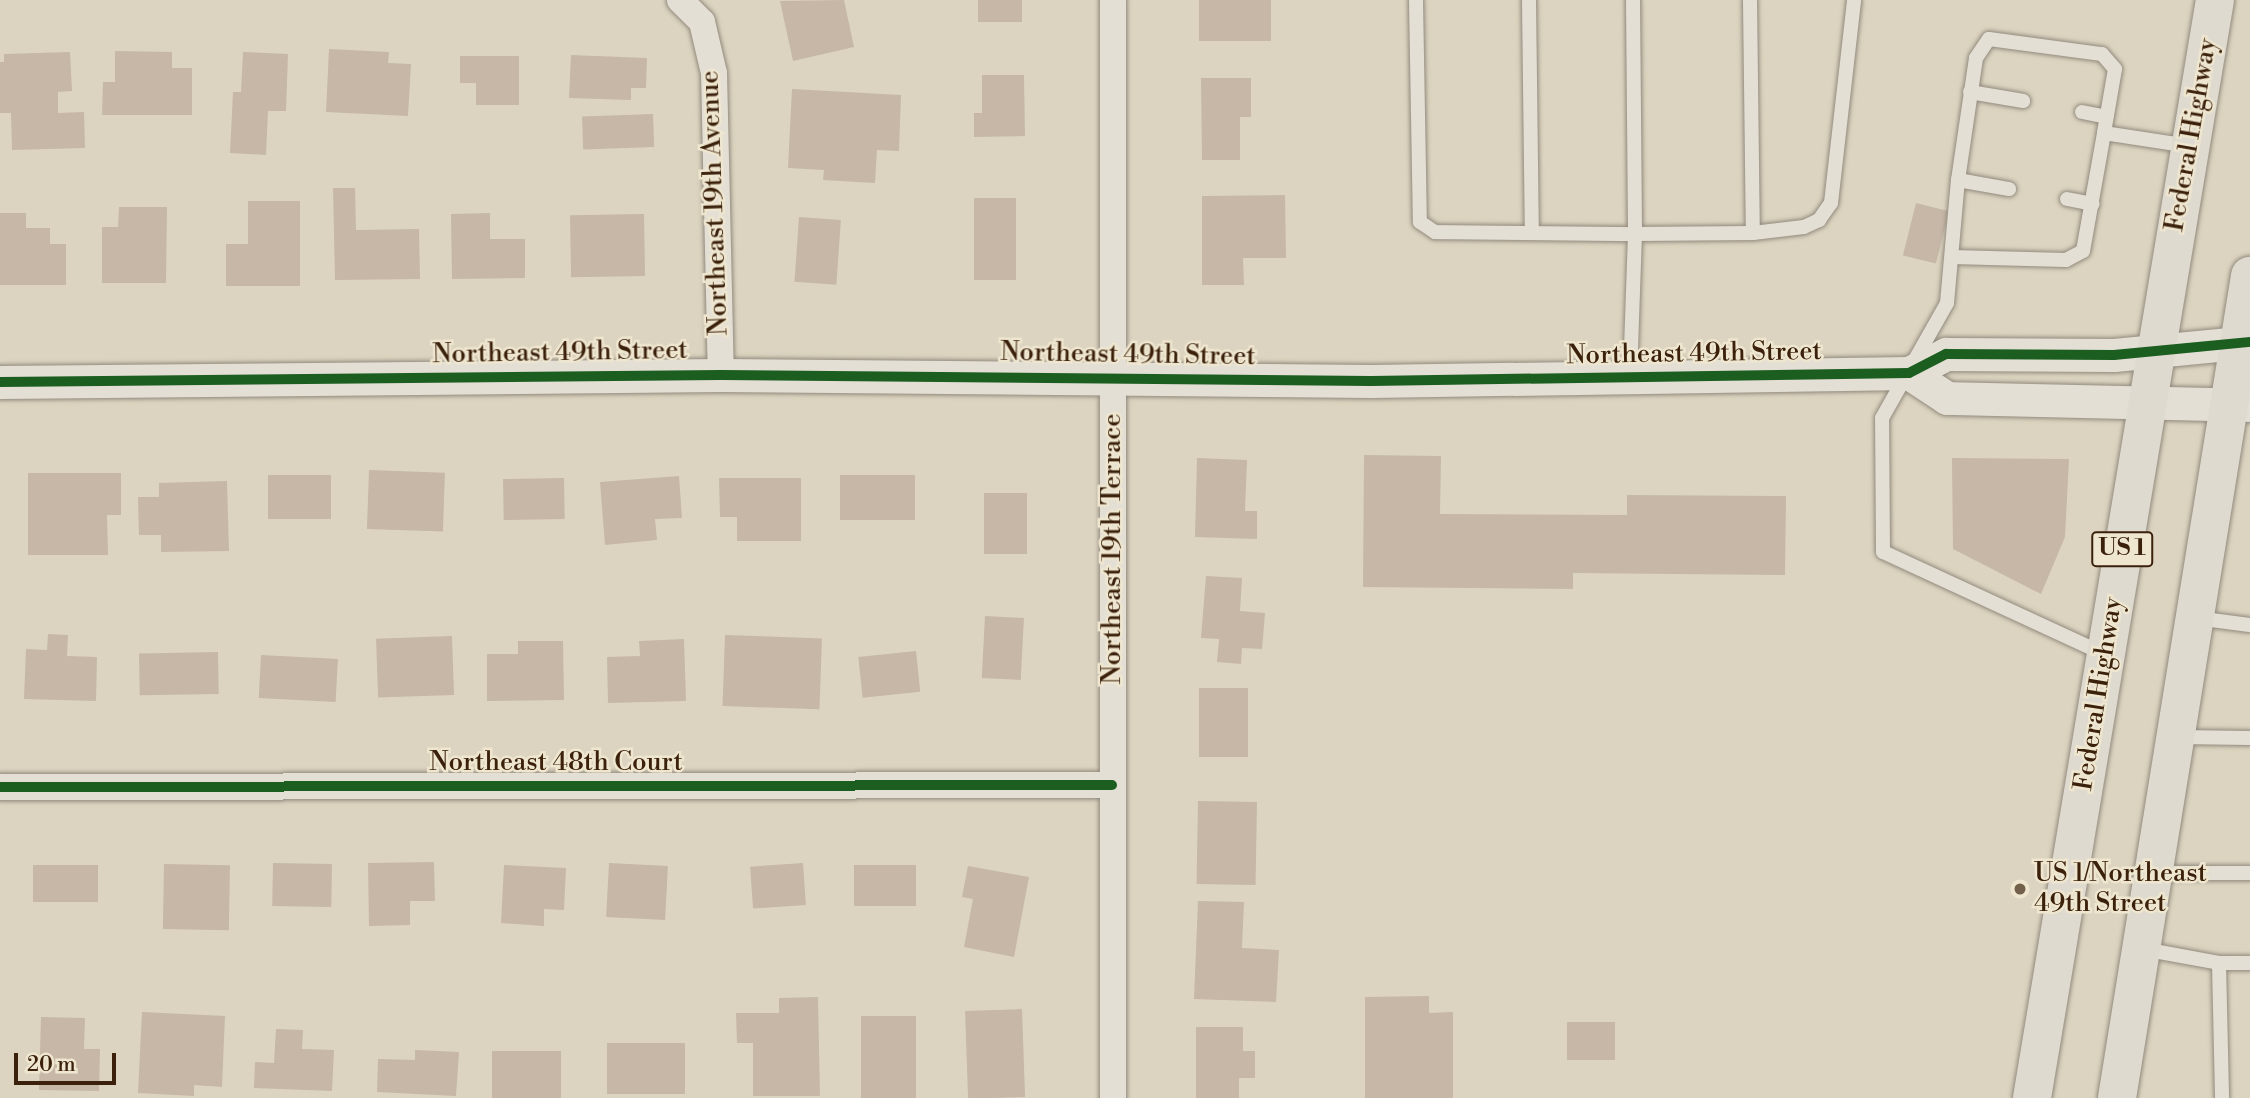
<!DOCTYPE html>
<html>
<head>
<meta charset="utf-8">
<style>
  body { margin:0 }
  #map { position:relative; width:2250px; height:1098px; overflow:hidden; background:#dcd4c0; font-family:"Libre Bodoni",serif }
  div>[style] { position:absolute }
  .building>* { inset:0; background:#c6b7a7; transform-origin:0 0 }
  .roads { filter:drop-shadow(0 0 2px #928a7d) drop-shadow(0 0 2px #928a7d) }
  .service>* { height:14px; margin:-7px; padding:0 7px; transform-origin:7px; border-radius:7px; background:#e4dfd5 }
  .minor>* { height:26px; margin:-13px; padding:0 13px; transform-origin:13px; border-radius:13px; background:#e4dfd5 }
  .tertiary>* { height:33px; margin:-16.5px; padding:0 16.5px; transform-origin:16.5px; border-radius:16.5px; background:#e4dfd5 }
  .primary>* { height:38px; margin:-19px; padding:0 19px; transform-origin:19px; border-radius:19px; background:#dfdacf }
  .cycleway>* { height:10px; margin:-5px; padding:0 5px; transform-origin:5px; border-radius:5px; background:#1b5e20 }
  .dots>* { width:19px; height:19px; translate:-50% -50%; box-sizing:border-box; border:4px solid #efe6cf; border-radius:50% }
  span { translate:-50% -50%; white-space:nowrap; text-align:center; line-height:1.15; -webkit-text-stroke:5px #efe6cf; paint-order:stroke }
  .shield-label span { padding:2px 5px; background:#efe6cf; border:2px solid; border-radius:5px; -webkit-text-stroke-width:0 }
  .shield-label { font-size:24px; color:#3b210c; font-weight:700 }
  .street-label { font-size:26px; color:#3b210c }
  .poi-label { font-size:26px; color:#3b210c }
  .left { translate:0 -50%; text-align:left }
  .scale { position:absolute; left:14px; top:1053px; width:102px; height:32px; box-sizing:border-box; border:4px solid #3b210c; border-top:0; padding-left:9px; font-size:21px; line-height:24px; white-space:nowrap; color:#3b210c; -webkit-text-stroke:5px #efe6cf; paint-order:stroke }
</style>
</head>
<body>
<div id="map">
  <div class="building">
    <div style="clip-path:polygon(844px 0,854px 47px,793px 61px,780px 1px)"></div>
    <div style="left:978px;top:0;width:44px;height:22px"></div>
    <div style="left:1199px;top:0;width:72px;height:41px"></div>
    <div style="clip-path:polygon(329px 49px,389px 52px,388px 63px,411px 64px,408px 116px,326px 112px)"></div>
    <div style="clip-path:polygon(115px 51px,172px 52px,172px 68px,192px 68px,192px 115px,102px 115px,103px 82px,115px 82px)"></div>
    <div style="clip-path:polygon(70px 52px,72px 91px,58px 92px,58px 113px,84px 112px,85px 148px,12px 150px,11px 113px,0 113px,0 62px,4px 62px,4px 54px)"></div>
    <div style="clip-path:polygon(243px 52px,288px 54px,286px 111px,268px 111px,266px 155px,230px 153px,233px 92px,241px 92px)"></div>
    <div style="clip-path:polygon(571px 55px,647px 58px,646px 88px,631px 88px,631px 100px,569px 98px)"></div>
    <div style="clip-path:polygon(460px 56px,519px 56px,519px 105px,476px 105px,476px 83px,460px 83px)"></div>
    <div style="clip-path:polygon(982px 75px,1024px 75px,1025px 136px,974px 137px,974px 113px,982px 113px)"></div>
    <div style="clip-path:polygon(1201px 78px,1251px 78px,1251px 117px,1240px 117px,1240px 160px,1202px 160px)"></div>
    <div style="clip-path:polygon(792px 89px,901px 95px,899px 151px,877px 150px,875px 183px,823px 180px,824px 170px,788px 168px)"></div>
    <div style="left:653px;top:114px;width:33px;height:71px;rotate:88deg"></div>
    <div style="clip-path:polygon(333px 188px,355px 188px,356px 230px,419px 229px,420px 279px,335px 280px)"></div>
    <div style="clip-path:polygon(1285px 195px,1286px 258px,1243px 258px,1244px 285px,1202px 285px,1202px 196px)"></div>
    <div style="left:974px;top:198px;width:42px;height:82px"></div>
    <div style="clip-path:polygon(248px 201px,300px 201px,300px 286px,226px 286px,226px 244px,248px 244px)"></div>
    <div style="left:1916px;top:203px;width:34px;height:54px;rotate:14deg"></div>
    <div style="clip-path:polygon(119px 207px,167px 207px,166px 283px,102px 283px,102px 227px,118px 227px)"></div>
    <div style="clip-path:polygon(0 213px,26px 213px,26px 228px,50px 228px,50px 244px,66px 244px,66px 285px,0 285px)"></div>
    <div style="clip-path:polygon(490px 213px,490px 239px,525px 239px,525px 278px,452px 279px,451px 214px)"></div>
    <div style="left:644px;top:214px;width:62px;height:74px;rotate:89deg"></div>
    <div style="left:799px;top:217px;width:42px;height:65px;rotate:4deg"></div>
    <div style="clip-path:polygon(1364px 455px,1441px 456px,1440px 514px,1627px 515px,1627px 495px,1786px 496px,1785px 575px,1573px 573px,1573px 589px,1363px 587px)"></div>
    <div style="clip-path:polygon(1197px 458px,1247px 460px,1245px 511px,1257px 511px,1257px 539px,1195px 537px)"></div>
    <div style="clip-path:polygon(1952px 458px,2069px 459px,2065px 537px,2041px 594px,1953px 549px)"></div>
    <div style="left:369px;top:470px;width:76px;height:59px;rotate:2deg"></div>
    <div style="clip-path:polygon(28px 473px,121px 473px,121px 515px,107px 515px,108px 555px,28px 555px)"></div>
    <div style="left:331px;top:475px;width:44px;height:63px;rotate:90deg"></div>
    <div style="left:840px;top:475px;width:75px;height:45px"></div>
    <div style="clip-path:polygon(679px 476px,682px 518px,655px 519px,657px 540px,605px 545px,600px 482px)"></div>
    <div style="left:564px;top:478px;width:41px;height:61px;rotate:89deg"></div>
    <div style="clip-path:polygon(719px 478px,801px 478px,801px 541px,737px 541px,737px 517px,720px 517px)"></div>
    <div style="clip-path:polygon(227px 481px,229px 551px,161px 552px,161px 535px,139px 535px,138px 497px,159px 497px,159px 483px)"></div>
    <div style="left:1027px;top:493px;width:61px;height:43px;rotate:90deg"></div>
    <div style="clip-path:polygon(1206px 576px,1242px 578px,1240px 611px,1265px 613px,1262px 649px,1242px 648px,1241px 664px,1217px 662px,1219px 639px,1201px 638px)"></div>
    <div style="left:985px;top:616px;width:39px;height:62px;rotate:3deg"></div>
    <div style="clip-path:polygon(48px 634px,68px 635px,67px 656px,97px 657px,96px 701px,24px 699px,26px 649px,47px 650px)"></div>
    <div style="left:725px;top:635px;width:97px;height:71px;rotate:2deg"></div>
    <div style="left:452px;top:636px;width:59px;height:76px;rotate:88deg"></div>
    <div style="clip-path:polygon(684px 639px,686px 701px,608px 703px,607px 657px,640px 656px,639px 641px)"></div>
    <div style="clip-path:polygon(518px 641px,563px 641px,564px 700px,487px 701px,487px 654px,518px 654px)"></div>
    <div style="left:916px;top:651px;width:41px;height:58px;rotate:84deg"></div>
    <div style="left:218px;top:652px;width:42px;height:79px;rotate:89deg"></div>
    <div style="left:261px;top:655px;width:77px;height:43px;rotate:3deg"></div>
    <div style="left:1199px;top:688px;width:49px;height:69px"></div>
    <div style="left:1198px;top:801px;width:59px;height:83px;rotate:1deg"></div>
    <div style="clip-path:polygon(434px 862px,435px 901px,410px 901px,410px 925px,369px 926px,368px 863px)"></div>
    <div style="left:273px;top:863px;width:59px;height:43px;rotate:1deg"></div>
    <div style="left:609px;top:863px;width:59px;height:54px;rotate:3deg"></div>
    <div style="left:803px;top:863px;width:42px;height:53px;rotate:86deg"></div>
    <div style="left:164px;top:864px;width:66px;height:65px;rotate:1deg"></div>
    <div style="left:33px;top:865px;width:65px;height:37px"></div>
    <div style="clip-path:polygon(504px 865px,566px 868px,564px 910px,544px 909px,544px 926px,501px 923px)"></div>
    <div style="left:854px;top:865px;width:62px;height:41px"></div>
    <div style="clip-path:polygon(968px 866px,1029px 877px,1014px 957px,964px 947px,973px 899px,962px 897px)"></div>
    <div style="clip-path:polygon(1198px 901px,1244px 902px,1242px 948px,1279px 950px,1276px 1002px,1194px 999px)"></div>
    <div style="clip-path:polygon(1429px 996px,1429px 1013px,1453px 1012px,1453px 1098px,1365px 1098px,1365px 997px)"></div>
    <div style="clip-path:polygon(818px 997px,820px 1096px,753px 1096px,753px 1043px,737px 1043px,736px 1013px,779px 1013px,779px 998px)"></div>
    <div style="left:1022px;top:1009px;width:88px;height:57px;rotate:88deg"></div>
    <div style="clip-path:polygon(142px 1012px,225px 1016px,222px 1087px,194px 1085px,194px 1096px,138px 1093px)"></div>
    <div style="left:861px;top:1016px;width:55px;height:82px"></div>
    <div style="clip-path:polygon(41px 1017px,85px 1018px,84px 1049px,100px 1049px,99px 1091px,39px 1090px)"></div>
    <div style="left:1567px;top:1022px;width:48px;height:38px"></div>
    <div style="clip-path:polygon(1196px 1027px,1243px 1027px,1243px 1051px,1255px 1051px,1255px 1078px,1239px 1078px,1239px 1098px,1196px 1098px)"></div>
    <div style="clip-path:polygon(276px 1029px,303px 1030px,302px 1049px,334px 1050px,332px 1091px,254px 1088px,255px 1062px,274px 1063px)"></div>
    <div style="left:607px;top:1043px;width:78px;height:51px"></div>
    <div style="clip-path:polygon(415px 1050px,459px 1052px,456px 1096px,377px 1092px,378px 1059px,415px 1060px)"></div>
    <div style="left:492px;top:1051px;width:69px;height:47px"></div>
  </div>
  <div class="roads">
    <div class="service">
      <div style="left:1416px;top:0;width:222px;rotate:89deg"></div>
      <div style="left:1420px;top:222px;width:18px;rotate:34deg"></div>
      <div style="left:1435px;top:232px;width:200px;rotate:0.6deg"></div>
      <div style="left:1635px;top:234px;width:143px;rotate:92deg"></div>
      <div style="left:1529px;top:0;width:230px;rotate:89.3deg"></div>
      <div style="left:1633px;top:0;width:234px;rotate:89.5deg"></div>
      <div style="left:1635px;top:234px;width:118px;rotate:-0.5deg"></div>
      <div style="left:1753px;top:233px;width:51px;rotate:-6.7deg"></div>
      <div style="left:1804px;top:227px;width:17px;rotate:-25deg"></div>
      <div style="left:1819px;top:220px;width:21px;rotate:-55deg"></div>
      <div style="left:1831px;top:203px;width:204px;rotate:-83.5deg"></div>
      <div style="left:1750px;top:0;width:233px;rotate:89.3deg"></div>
      <div style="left:1970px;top:92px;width:54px;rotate:9.6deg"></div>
      <div style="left:2082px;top:112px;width:25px;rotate:11deg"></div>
      <div style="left:1958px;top:180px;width:52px;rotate:10deg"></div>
      <div style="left:2067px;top:199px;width:26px;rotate:11deg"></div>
      <div style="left:1952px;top:257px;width:114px;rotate:1.5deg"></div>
      <div style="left:2066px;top:260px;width:19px;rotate:-28deg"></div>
      <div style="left:2083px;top:251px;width:120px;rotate:-79.9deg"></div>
      <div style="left:2196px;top:618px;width:54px;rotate:7.4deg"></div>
      <div style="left:2104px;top:654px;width:243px;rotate:-155.2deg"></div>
      <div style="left:1883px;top:552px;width:134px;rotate:-90.4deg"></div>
      <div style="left:1882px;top:418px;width:132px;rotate:-60.5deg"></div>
      <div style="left:1947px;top:303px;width:123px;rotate:-84.9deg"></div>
      <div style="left:1958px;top:180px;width:123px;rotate:-81.6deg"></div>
      <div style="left:1976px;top:58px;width:23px;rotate:-56deg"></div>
      <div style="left:1989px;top:39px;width:114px;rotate:7.6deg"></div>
      <div style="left:2102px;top:54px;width:20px;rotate:49deg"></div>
      <div style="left:2115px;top:69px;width:65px;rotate:99.8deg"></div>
      <div style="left:2104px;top:133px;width:86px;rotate:8.7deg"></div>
      <div style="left:2178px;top:737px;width:72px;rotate:0.8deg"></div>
      <div style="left:2155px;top:873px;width:95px"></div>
      <div style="left:2143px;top:949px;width:77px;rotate:10.4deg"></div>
      <div style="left:2219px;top:963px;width:31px"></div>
      <div style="left:2219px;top:963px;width:135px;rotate:88.7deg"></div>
    </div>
    <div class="minor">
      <div style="left:680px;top:0;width:31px;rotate:45deg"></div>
      <div style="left:702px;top:22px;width:52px;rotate:76.8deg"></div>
      <div style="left:714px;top:73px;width:302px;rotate:88.7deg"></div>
      <div style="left:0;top:787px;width:1112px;rotate:-0.1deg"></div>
      <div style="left:1113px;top:1098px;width:1098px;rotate:-90deg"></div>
    </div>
    <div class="tertiary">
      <div style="left:1909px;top:373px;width:45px;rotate:33.3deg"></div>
      <div style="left:1947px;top:398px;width:303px;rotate:1.3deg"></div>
      <div style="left:0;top:382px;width:721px;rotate:-0.56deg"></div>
      <div style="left:721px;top:375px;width:650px;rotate:0.53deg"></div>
      <div style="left:1371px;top:381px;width:538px;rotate:-0.85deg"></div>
      <div style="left:1909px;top:373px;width:42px;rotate:-27.2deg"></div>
      <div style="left:1946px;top:354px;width:168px;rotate:0.3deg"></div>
      <div style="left:2114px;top:355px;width:137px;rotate:-5.5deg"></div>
    </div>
    <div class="primary">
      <div style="left:2032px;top:1098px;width:1113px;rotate:-80.54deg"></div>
      <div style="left:2117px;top:1098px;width:833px;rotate:-80.81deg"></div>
    </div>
  </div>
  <div class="cycleway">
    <div style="left:0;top:382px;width:721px;rotate:-0.56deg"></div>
    <div style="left:721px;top:375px;width:650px;rotate:0.53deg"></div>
    <div style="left:1371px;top:381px;width:538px;rotate:-0.85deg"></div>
    <div style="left:1909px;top:373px;width:42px;rotate:-27.2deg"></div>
    <div style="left:1946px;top:354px;width:168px;rotate:0.3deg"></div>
    <div style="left:2114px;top:355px;width:137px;rotate:-5.5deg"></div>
    <div style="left:0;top:787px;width:1112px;rotate:-0.1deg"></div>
  </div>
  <div class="dots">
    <div style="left:2020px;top:889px;background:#73604b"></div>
  </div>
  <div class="shield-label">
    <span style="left:2122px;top:549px">US 1</span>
  </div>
  <div class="street-label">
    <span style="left:2192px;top:135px;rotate:-80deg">Federal Highway</span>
    <span style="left:715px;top:203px;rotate:-92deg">Northeast 19th Avenue</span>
    <span style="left:560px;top:353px;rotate:-1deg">Northeast 49th Street</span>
    <span style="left:1694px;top:354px;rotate:-1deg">Northeast 49th Street</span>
    <span style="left:1128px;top:355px;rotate:1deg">Northeast 49th Street</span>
    <span style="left:1113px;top:549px;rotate:-90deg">Northeast 19th Terrace</span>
    <span style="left:2099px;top:694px;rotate:-81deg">Federal Highway</span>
    <span style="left:556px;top:763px">Northeast 48th Court</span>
  </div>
  <div class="poi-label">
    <span class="left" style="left:2034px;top:889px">US 1/Northeast<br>49th Street</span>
  </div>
  <div class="scale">20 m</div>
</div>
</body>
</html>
